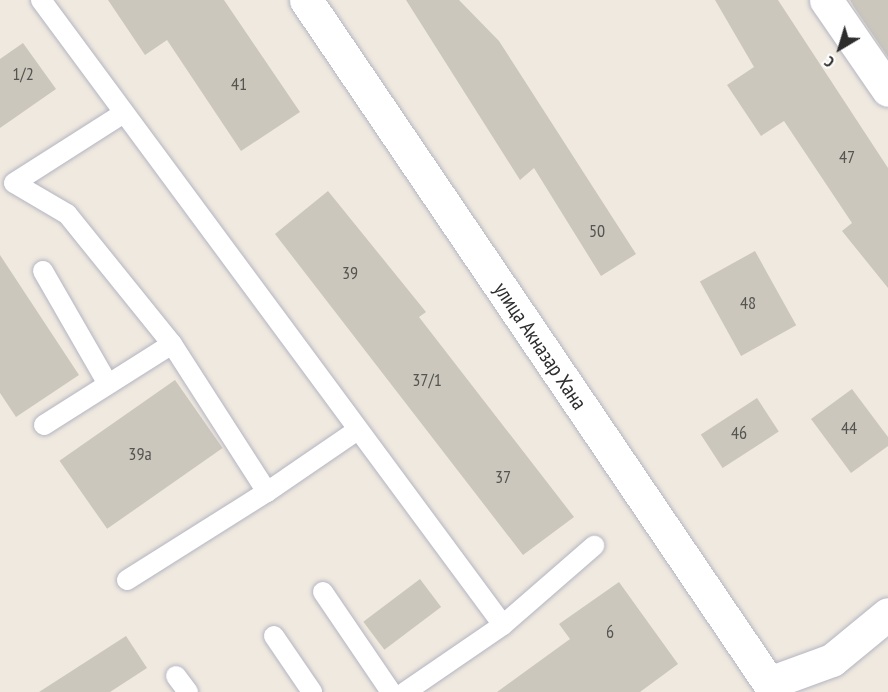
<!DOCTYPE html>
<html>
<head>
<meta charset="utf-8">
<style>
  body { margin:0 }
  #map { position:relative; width:888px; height:692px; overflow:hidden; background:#f0e9df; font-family:"PT Sans Narrow",sans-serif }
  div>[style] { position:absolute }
  .building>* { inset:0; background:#cbc7bd; transform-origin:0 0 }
  .roads { filter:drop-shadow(0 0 2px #b3b5c2) drop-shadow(0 0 2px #b3b5c2) }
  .service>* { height:20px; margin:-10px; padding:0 10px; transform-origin:10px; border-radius:10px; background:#fff }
  .minor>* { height:33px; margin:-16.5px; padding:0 16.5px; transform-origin:16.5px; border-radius:16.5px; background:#fff }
  .secondary>* { height:33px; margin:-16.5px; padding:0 16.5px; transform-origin:16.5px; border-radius:16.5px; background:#fff }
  span { translate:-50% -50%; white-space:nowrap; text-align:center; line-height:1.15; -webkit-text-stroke:4.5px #fff; paint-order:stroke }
  .number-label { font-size:18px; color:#545451 }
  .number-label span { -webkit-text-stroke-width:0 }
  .street-label { font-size:21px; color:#2d2d2d }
  .north { position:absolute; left:810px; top:18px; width:60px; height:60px; -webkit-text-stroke:4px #fff; paint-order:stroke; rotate:218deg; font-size:16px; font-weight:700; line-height:24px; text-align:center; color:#2d2d2d }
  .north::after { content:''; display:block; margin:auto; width:21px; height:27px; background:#2d2d2d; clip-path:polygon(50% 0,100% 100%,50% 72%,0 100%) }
</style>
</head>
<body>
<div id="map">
  <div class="building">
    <div style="clip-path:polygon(108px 0,224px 0,300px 112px,241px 151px,167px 40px,145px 55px)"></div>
    <div style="clip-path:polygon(406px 0,459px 0,499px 41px,636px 254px,601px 276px,534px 168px,520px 180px)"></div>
    <div style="clip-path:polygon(715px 0,778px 0,888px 168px,888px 288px,842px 231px,852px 223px,784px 121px,761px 136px,727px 85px,754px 67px)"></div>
    <div style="clip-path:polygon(850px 0,888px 0,888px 57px,854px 7px)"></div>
    <div style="clip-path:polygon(23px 43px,56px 89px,0 128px,0 59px)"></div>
    <div style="clip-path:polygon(328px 191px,426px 312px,419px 317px,574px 517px,523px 555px,275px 234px)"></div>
    <div style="left:755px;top:251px;width:85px;height:63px;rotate:61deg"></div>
    <div style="clip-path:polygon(0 255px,79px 375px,16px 417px,0 393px)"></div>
    <div style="left:175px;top:380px;width:83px;height:141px;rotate:55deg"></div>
    <div style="clip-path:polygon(852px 389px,888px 437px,888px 446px,851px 473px,811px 419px)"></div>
    <div style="left:757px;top:398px;width:40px;height:67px;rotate:57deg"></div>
    <div style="left:420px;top:579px;width:35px;height:71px;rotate:53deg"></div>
    <div style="clip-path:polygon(619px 582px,678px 664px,640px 692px,497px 692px,570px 639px,559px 624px)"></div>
    <div style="clip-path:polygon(126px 636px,147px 668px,110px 692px,39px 692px)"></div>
  </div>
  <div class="roads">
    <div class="service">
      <div style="left:41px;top:0;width:777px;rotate:53.53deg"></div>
      <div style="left:503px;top:625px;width:119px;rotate:145.6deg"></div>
      <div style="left:43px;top:271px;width:130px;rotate:60.1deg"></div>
      <div style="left:44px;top:425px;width:151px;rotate:-32.3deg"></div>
      <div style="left:172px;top:344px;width:167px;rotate:-128.9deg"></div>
      <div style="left:67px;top:214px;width:61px;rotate:-149.7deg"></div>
      <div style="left:14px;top:183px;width:130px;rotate:-32.5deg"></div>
      <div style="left:267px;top:492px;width:108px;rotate:-34.4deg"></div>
      <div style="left:127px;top:580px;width:165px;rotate:-32.2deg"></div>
      <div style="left:267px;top:492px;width:176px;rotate:-122.7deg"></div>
      <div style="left:323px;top:592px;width:121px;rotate:55.8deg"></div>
      <div style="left:503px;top:625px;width:121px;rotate:-41deg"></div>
      <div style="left:274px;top:636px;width:68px;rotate:55.8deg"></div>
      <div style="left:176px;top:676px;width:20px;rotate:53deg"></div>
    </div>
    <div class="minor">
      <div style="left:826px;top:0;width:109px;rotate:55.4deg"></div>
      <div style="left:769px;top:683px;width:67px;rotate:-20.1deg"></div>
      <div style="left:832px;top:660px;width:72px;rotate:-39.4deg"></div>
    </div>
    <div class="secondary">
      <div style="left:306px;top:0;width:836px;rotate:55.87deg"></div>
    </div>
  </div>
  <div class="number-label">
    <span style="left:23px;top:74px">1/2</span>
    <span style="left:239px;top:84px">41</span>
    <span style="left:847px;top:157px">47</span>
    <span style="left:597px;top:231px">50</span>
    <span style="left:350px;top:273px">39</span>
    <span style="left:748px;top:303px">48</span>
    <span style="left:427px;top:380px">37/1</span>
    <span style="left:849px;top:428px">44</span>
    <span style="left:739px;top:433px">46</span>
    <span style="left:140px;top:454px">39а</span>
    <span style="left:503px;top:477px">37</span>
    <span style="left:610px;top:632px">6</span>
  </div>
  <div class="street-label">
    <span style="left:540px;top:346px;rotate:56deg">улица Акназар Хана</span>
  </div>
  <div class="north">С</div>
</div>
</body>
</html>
